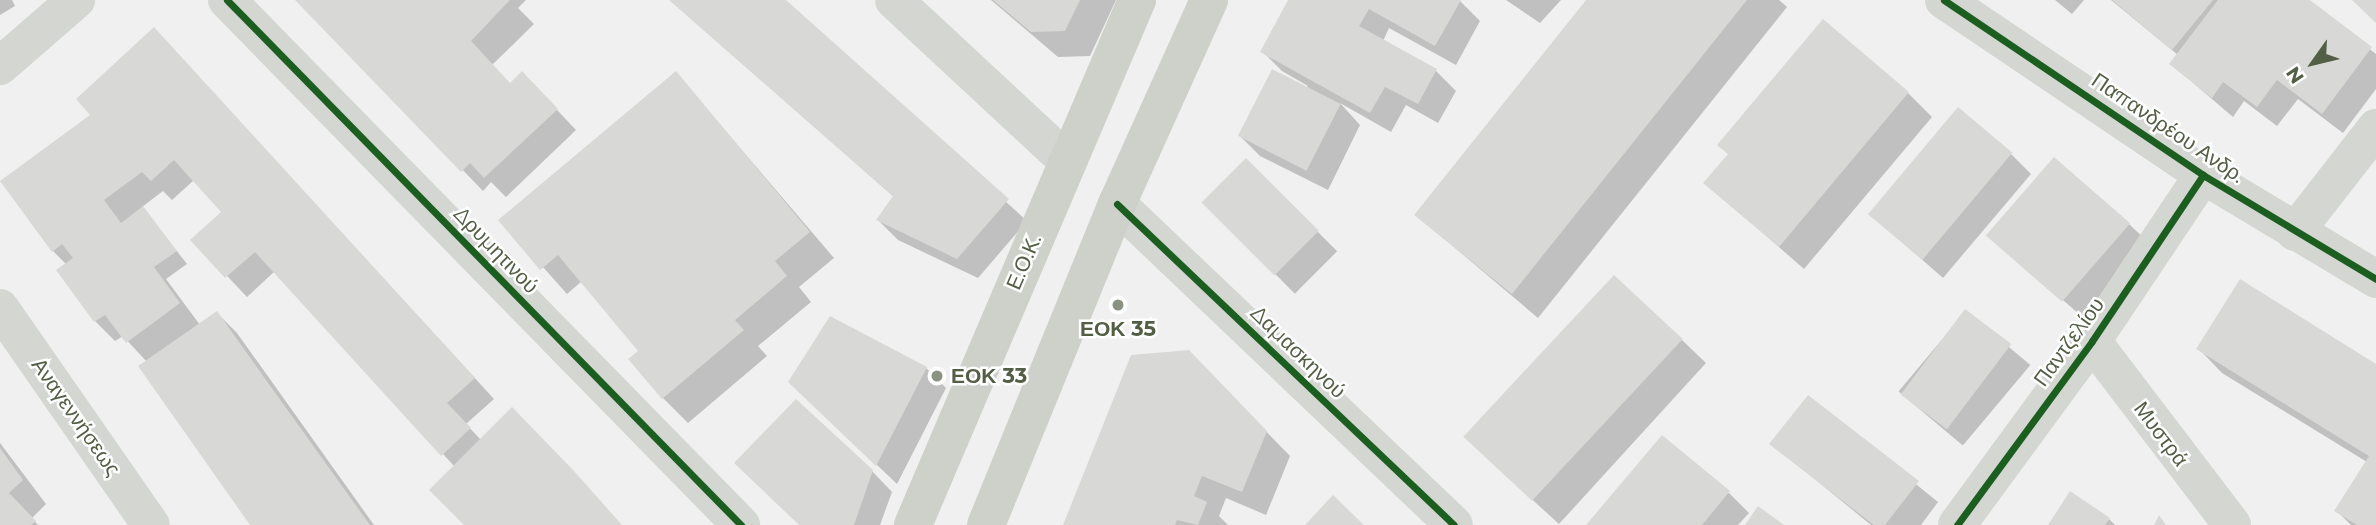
<!DOCTYPE html>
<html>
<head>
<meta charset="utf-8">
<style>
  body { margin:0 }
  #map { position:relative; width:2376px; height:525px; overflow:hidden; background:#f0f0f1; font-family:Montserrat,sans-serif }
  div>[style] { position:absolute }
  .shadow>* { inset:0; background:#0003; transform-origin:0 0 }
  .building>* { inset:0; background:#d8d9d6; transform-origin:0 0 }
  .minor>* { height:38px; margin:-19px; padding:0 19px; transform-origin:19px; border-radius:19px; background:#d3d6d1 }
  .major>* { height:38px; margin:-19px; padding:0 19px; transform-origin:19px; border-radius:19px; background:#ced1ca }
  .cycleway>* { height:7px; margin:-3.5px; padding:0 3.5px; transform-origin:3.5px; border-radius:3.5px; background:#1b5e20 }
  .dots>* { width:19px; height:19px; translate:-50% -50%; box-sizing:border-box; border:4px solid #fff; border-radius:50% }
  span { translate:-50% -50%; white-space:nowrap; text-align:center; line-height:1.15; -webkit-text-stroke:5px #fff; paint-order:stroke }
  .street-label { font-size:21px; color:#535f45 }
  .poi-label { font-size:21px; color:#535f45; font-weight:700 }
  .left { translate:0 -50%; text-align:left }
  .north { position:absolute; left:2278px; top:28px; width:70px; height:70px; -webkit-text-stroke:5px #fff; paint-order:stroke; rotate:236deg; font-size:19px; font-weight:700; line-height:28px; text-align:center; color:#535f45 }
  .north::after { content:''; display:block; margin:auto; width:24px; height:32px; background:#535f45; clip-path:polygon(50% 0,100% 100%,50% 72%,0 100%) }
</style>
</head>
<body>
<div id="map">
  <div class="shadow">
    <div style="clip-path:polygon(0 0,12px 0,15px 6px,0 15px)"></div>
    <div style="clip-path:polygon(298px 0,526px 0,518px 8px,534px 24px,492px 65px,511px 85px,542px 94px,576px 130px,506px 197px,491px 182px,483px 191px)"></div>
    <div style="clip-path:polygon(670px 0,784px 0,1027px 221px,978px 278px,898px 240px,878px 220px,894px 197px)"></div>
    <div style="clip-path:polygon(991px 0,1116px 0,1090px 56px,1058px 57px)"></div>
    <div style="clip-path:polygon(1290px 0,1459px 0,1480px 21px,1456px 65px,1389px 28px,1383px 41px,1436px 71px,1456px 91px,1438px 123px,1406px 105px,1391px 132px,1340px 103px,1360px 125px,1328px 190px,1260px 156px,1240px 136px,1308px 86px,1282px 71px,1262px 51px)"></div>
    <div style="clip-path:polygon(1506px 0,1561px 0,1540px 23px)"></div>
    <div style="clip-path:polygon(1588px 0,1779px 0,1787px 7px,1538px 318px,1416px 215px)"></div>
    <div style="clip-path:polygon(2055px 0,2084px 0,2072px 14px)"></div>
    <div style="clip-path:polygon(2111px 0,2307px 0,2376px 54px,2376px 89px,2343px 133px,2298px 99px,2277px 126px,2244px 101px,2233px 117px,2171px 64px,2178px 55px)"></div>
    <div style="clip-path:polygon(174px 50px,494px 399px,466px 424px,481px 440px,621px 525px,466px 525px,455px 467px,275px 271px,247px 297px,193px 240px,223px 212px,194px 180px,172px 200px,163px 191px,142px 207px,187px 264px,166px 279px,200px 325px,217px 313px,237px 333px,374px 525px,252px 525px,147px 362px,123px 336px,115px 341px,95px 321px,66px 264px,53px 251px,93px 116px)"></div>
    <div style="clip-path:polygon(676px 73px,834px 258px,799px 287px,811px 302px,758px 346px,767px 356px,688px 423px,663px 398px,640px 351px,582px 281px,567px 294px,501px 220px)"></div>
    <div style="clip-path:polygon(1908px 93px,1932px 117px,1804px 269px,1706px 183px)"></div>
    <div style="clip-path:polygon(2011px 154px,2031px 174px,1943px 278px,1870px 214px)"></div>
    <div style="left:1246px;top:160px;width:129px;height:60px;rotate:45deg"></div>
    <div style="clip-path:polygon(2129px 224px,2150px 244px,2086px 320px,1990px 237px)"></div>
    <div style="left:1966px;top:311px;width:84px;height:105px;rotate:40deg"></div>
    <div style="clip-path:polygon(1682px 340px,1706px 363px,1559px 524px,1491px 462px)"></div>
    <div style="clip-path:polygon(2199px 349px,2376px 366px,2376px 525px,2351px 525px,2337px 511px,2367px 462px,2222px 373px)"></div>
    <div style="clip-path:polygon(926px 368px,946px 388px,897px 484px,811px 402px)"></div>
    <div style="clip-path:polygon(1212px 376px,1290px 456px,1266px 515px,1226px 498px,1219px 516px,1228px 525px,1065px 525px)"></div>
    <div style="clip-path:polygon(1808px 397px,1938px 502px,1921px 525px,1871px 525px,1772px 444px)"></div>
    <div style="clip-path:polygon(0 443px,46px 504px,32px 518px,38px 525px,0 525px)"></div>
    <div style="clip-path:polygon(872px 471px,892px 492px,880px 525px,801px 525px)"></div>
    <div style="clip-path:polygon(1729px 493px,1749px 513px,1738px 525px,1589px 525px)"></div>
    <div style="clip-path:polygon(2109px 519px,2115px 525px,2050px 525px)"></div>
  </div>
  <div class="building">
    <div style="clip-path:polygon(295px 0,510px 0,471px 41px,510px 83px,522px 71px,558px 109px,484px 178px,470px 163px,461px 172px)"></div>
    <div style="clip-path:polygon(669px 0,786px 0,1009px 199px,957px 259px,876px 220px,893px 196px)"></div>
    <div style="clip-path:polygon(993px 0,1080px 0,1065px 31px,1031px 32px)"></div>
    <div style="clip-path:polygon(1288px 0,1461px 0,1435px 46px,1369px 9px,1359px 26px,1437px 69px,1418px 104px,1385px 87px,1370px 113px,1260px 52px)"></div>
    <div style="clip-path:polygon(1586px 0,1747px 0,1512px 294px,1414px 215px)"></div>
    <div style="clip-path:polygon(2112px 0,2213px 0,2172px 50px)"></div>
    <div style="clip-path:polygon(2218px 0,2310px 0,2372px 47px,2322px 114px,2277px 80px,2257px 107px,2223px 82px,2212px 98px,2169px 64px)"></div>
    <div style="clip-path:polygon(2352px 0,2376px 0,2376px 23px)"></div>
    <div style="clip-path:polygon(1823px 19px,1909px 92px,1779px 247px,1703px 183px,1728px 154px,1717px 145px)"></div>
    <div style="clip-path:polygon(154px 27px,475px 378px,447px 403px,471px 428px,441px 456px,255px 252px,225px 278px,190px 240px,221px 212px,174px 160px,151px 181px,142px 172px,104px 200px,121px 223px,143px 206px,177px 251px,154px 267px,180px 303px,126px 343px,105px 315px,94px 322px,56px 270px,73px 258px,62px 244px,52px 252px,0 181px,90px 115px,76px 99px)"></div>
    <div style="left:1272px;top:69px;width:77px;height:75px;rotate:27deg"></div>
    <div style="clip-path:polygon(676px 71px,810px 232px,775px 261px,787px 276px,735px 320px,744px 330px,662px 399px,628px 359px,638px 351px,558px 255px,540px 270px,498px 220px)"></div>
    <div style="left:1958px;top:107px;width:71px;height:140px;rotate:40deg"></div>
    <div style="left:2054px;top:157px;width:101px;height:104px;rotate:41deg"></div>
    <div style="left:1246px;top:158px;width:103px;height:63px;rotate:45deg"></div>
    <div style="left:1614px;top:275px;width:94px;height:221px;rotate:43deg"></div>
    <div style="clip-path:polygon(2240px 279px,2376px 364px,2376px 525px,2357px 525px,2334px 511px,2369px 456px,2196px 349px)"></div>
    <div style="left:1965px;top:309px;width:58px;height:107px;rotate:37deg"></div>
    <div style="clip-path:polygon(217px 311px,266px 380px,370px 525px,250px 525px,138px 366px)"></div>
    <div style="clip-path:polygon(830px 316px,927px 367px,876px 466px,788px 382px)"></div>
    <div style="clip-path:polygon(1189px 350px,1267px 431px,1242px 492px,1202px 476px,1194px 496px,1207px 502px,1198px 525px,1177px 520px,1175px 525px,1063px 525px,1131px 355px)"></div>
    <div style="clip-path:polygon(1808px 395px,1919px 481px,1885px 525px,1874px 525px,1769px 444px)"></div>
    <div style="clip-path:polygon(796px 399px,873px 470px,854px 525px,799px 525px,734px 463px)"></div>
    <div style="clip-path:polygon(512px 407px,574px 471px,622px 525px,464px 525px,429px 490px)"></div>
    <div style="clip-path:polygon(1662px 435px,1730px 491px,1702px 525px,1586px 525px)"></div>
    <div style="clip-path:polygon(0 448px,23px 480px,9px 493px,36px 521px,31px 525px,0 525px)"></div>
    <div style="clip-path:polygon(2070px 491px,2110px 518px,2105px 525px,2048px 525px)"></div>
    <div style="clip-path:polygon(1333px 495px,1364px 525px,1305px 525px)"></div>
    <div style="clip-path:polygon(1758px 506px,1784px 525px,1745px 525px)"></div>
    <div style="clip-path:polygon(2159px 515px,2166px 525px,2154px 525px)"></div>
  </div>
  <div class="minor">
    <div style="left:227px;top:0;width:735px;rotate:45.61deg"></div>
    <div style="left:894px;top:0;width:236px;rotate:42.9deg"></div>
    <div style="left:1944px;top:0;width:313px;rotate:34deg"></div>
    <div style="left:2203px;top:175px;width:202px;rotate:31deg"></div>
    <div style="left:0;top:66px;width:101px;rotate:-41deg"></div>
    <div style="left:1117px;top:204px;width:465px;rotate:43.6deg"></div>
    <div style="left:2295px;top:232px;width:132px;rotate:-52.1deg"></div>
    <div style="left:0;top:308px;width:264px;rotate:55.2deg"></div>
    <div style="left:2092px;top:341px;width:231px;rotate:52.7deg"></div>
    <div style="left:1957px;top:525px;width:228px;rotate:-53.7deg"></div>
    <div style="left:2092px;top:341px;width:200px;rotate:-56.2deg"></div>
  </div>
  <div class="major">
    <div style="left:913px;top:525px;width:571px;rotate:-66.89deg"></div>
    <div style="left:986px;top:525px;width:347px;rotate:-67.8deg"></div>
    <div style="left:1117px;top:204px;width:224px;rotate:-65.7deg"></div>
  </div>
  <div class="cycleway">
    <div style="left:227px;top:0;width:735px;rotate:45.61deg"></div>
    <div style="left:1944px;top:0;width:313px;rotate:34deg"></div>
    <div style="left:2203px;top:175px;width:202px;rotate:31deg"></div>
    <div style="left:1117px;top:204px;width:465px;rotate:43.6deg"></div>
    <div style="left:1957px;top:525px;width:228px;rotate:-53.7deg"></div>
    <div style="left:2092px;top:341px;width:200px;rotate:-56.2deg"></div>
  </div>
  <div class="dots">
    <div style="left:1118px;top:305px;background:#8a9281"></div>
    <div style="left:937px;top:376px;background:#8a9281"></div>
  </div>
  <div class="street-label">
    <span style="left:2168px;top:128px;rotate:34deg">Παπανδρέου Ανδρ.</span>
    <span style="left:496px;top:250px;rotate:46deg">Δρυμητινού</span>
    <span style="left:1024px;top:262px;rotate:-67deg">Ε.Ο.Κ.</span>
    <span style="left:2069px;top:342px;rotate:-54deg">Παντζελίου</span>
    <span style="left:1298px;top:352px;rotate:44deg">Δαμασκηνού</span>
    <span style="left:76px;top:417px;rotate:55deg">Αναγεννήσεως</span>
    <span style="left:2161px;top:434px;rotate:53deg">Μυστρά</span>
  </div>
  <div class="poi-label">
    <span style="left:1118px;top:329px">ΕΟΚ 35</span>
    <span class="left" style="left:951px;top:376px">ΕΟΚ 33</span>
  </div>
  <div class="north">N</div>
</div>
</body>
</html>
